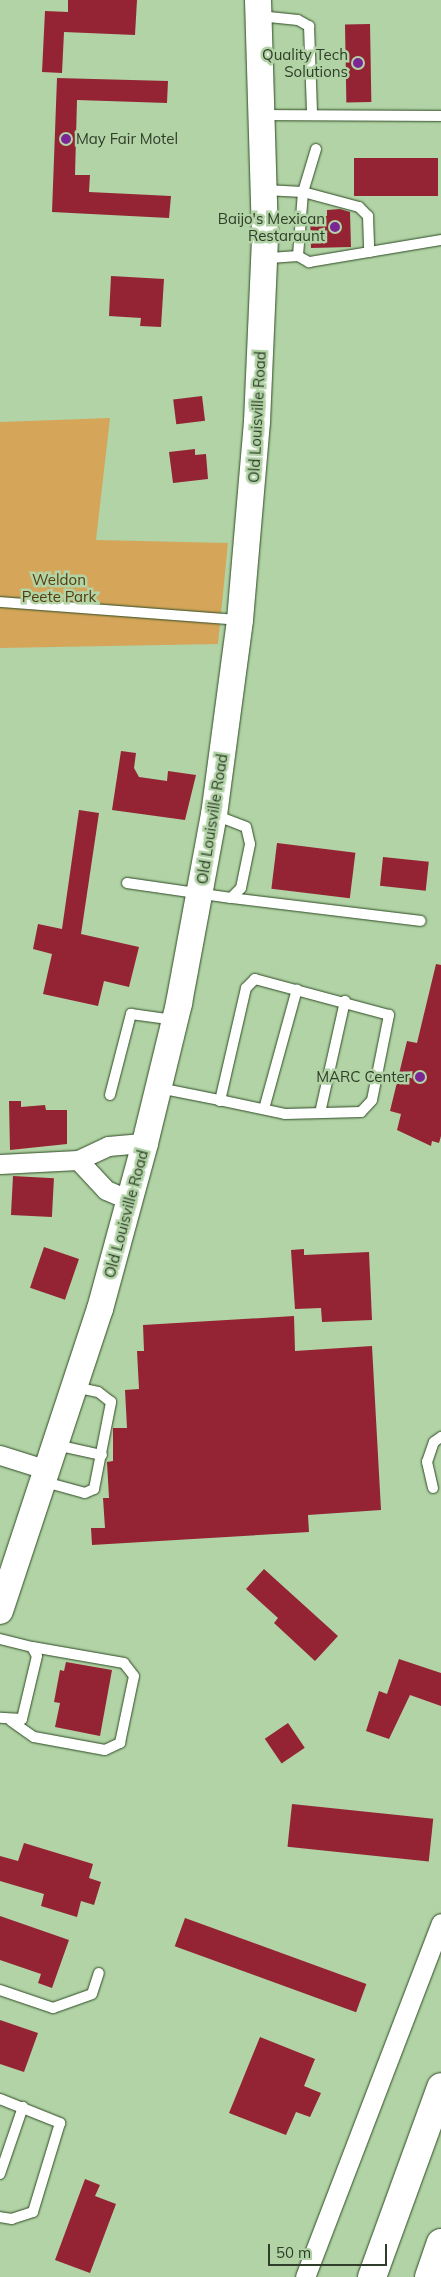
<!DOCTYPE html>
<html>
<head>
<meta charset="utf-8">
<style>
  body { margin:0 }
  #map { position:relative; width:441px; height:2277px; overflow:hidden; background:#b1d3a5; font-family:Mulish,sans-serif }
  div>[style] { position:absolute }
  .green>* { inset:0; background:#d5a65a }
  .building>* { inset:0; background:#942434; transform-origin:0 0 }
  .roads { filter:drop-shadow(0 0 1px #2f4b24) drop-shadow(0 0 1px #2f4b24) }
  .lane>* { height:10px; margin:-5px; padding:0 5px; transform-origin:5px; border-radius:5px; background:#fff }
  .street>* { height:19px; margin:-9.5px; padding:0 9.5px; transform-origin:9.5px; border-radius:9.5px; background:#fff }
  .secondary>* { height:26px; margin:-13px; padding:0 13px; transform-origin:13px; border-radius:13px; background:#fff }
  .primary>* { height:28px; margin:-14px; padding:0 14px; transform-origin:14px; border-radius:14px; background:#fff }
  .dots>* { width:14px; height:14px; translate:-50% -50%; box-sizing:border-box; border:2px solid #b1d3a5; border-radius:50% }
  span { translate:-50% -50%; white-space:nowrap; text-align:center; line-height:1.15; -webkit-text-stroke:5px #b1d3a5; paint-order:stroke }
  .poi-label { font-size:15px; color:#2f3d2a }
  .right { translate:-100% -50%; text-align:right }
  .left { translate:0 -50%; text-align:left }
  .street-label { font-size:15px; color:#2f3d2a }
  .park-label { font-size:15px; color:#563c0d }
  .scale { position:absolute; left:268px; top:2244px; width:119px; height:22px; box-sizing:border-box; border:2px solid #2f3d2a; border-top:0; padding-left:6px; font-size:15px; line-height:18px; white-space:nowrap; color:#2f3d2a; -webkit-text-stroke:4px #b1d3a5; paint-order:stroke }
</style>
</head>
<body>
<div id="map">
  <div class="green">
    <div style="clip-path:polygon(110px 418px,96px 540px,228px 543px,218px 644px,0 648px,0 422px)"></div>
  </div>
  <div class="building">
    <div style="clip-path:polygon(68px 0,137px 0,135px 35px,64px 32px,62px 73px,42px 72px,45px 11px,68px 12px)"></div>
    <div style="left:370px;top:24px;width:78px;height:25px;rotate:89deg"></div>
    <div style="clip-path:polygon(57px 78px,168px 81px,167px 103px,77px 100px,75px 175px,90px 175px,89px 192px,171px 196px,169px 218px,52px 212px)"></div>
    <div style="left:438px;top:158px;width:38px;height:84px;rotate:90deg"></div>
    <div style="clip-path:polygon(340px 209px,350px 212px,351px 247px,311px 248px,310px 216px,327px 216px,327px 210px)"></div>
    <div style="clip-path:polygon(111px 276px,164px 279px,161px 327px,140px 326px,141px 318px,109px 316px)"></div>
    <div style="left:202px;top:396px;width:25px;height:29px;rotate:83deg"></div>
    <div style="clip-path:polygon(195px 449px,195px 455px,206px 454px,208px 479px,173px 483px,169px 452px)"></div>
    <div style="clip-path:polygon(121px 751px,136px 753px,134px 768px,139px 777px,167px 781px,168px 771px,196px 775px,185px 820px,112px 810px)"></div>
    <div style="clip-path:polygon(79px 810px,99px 813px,81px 934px,139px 947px,129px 987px,104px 981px,98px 1006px,43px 994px,52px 954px,33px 949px,38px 924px,62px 929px)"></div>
    <div style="left:277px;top:843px;width:79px;height:46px;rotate:7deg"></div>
    <div style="left:383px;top:857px;width:46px;height:29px;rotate:6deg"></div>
    <div style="clip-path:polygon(436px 964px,441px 965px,441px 1136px,439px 1143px,432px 1141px,431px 1146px,397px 1130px,401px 1114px,390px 1111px,407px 1041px,417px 1043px)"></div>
    <div style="clip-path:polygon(9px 1101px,21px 1101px,21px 1107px,45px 1105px,46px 1110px,67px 1110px,67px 1144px,10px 1150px)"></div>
    <div style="left:13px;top:1176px;width:41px;height:39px;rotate:3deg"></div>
    <div style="left:44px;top:1247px;width:37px;height:43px;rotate:19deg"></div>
    <div style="clip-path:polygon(304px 1249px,304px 1255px,369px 1252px,372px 1320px,322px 1322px,321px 1308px,295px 1309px,291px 1250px)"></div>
    <div style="clip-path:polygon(294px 1316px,295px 1351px,372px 1346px,381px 1510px,308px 1515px,309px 1532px,92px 1545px,91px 1528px,105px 1528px,103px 1498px,109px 1498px,107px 1462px,113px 1461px,113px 1428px,127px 1428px,125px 1390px,139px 1389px,137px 1351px,144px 1351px,143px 1325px)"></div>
    <div style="clip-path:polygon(264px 1569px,338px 1636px,315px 1661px,274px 1623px,278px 1618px,246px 1589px)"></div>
    <div style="clip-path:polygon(399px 1659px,441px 1673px,441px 1706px,410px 1695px,389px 1739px,366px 1731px,379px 1691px,387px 1694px)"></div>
    <div style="clip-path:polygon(66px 1662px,112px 1670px,100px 1736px,55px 1727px,60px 1703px,54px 1702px,60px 1670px,64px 1671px)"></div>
    <div style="left:288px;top:1723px;width:30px;height:28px;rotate:56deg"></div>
    <div style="left:292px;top:1804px;width:142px;height:43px;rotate:6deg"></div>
    <div style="clip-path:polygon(24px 1843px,93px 1864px,89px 1878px,101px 1882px,94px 1905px,81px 1901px,77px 1917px,41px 1906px,44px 1894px,0 1881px,0 1856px,18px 1861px)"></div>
    <div style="clip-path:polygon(0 1916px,69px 1940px,52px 1988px,38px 1983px,41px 1974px,0 1960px)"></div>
    <div style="left:185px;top:1918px;width:193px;height:30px;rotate:20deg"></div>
    <div style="clip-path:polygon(0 2020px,38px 2033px,24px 2072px,0 2064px)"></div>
    <div style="clip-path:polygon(260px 2037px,315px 2059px,304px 2086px,321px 2093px,310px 2117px,296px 2112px,286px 2135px,229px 2113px)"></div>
    <div style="clip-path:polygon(85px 2179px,100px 2185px,95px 2196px,116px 2204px,90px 2273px,55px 2260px)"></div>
  </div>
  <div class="roads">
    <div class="lane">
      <div style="left:259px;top:16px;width:39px;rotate:6deg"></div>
      <div style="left:298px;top:20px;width:13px;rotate:29deg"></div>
      <div style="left:309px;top:26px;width:87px;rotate:88deg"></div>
      <div style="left:263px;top:115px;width:178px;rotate:0.3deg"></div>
      <div style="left:316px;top:149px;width:45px;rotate:106.8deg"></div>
      <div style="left:303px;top:192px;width:58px;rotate:15deg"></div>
      <div style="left:359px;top:207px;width:13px;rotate:45deg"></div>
      <div style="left:368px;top:216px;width:36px;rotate:88deg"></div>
      <div style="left:265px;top:190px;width:38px;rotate:3deg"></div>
      <div style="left:303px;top:192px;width:64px;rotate:94.5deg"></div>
      <div style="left:298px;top:256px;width:32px;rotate:176deg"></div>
      <div style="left:298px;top:256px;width:13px;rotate:29deg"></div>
      <div style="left:309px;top:262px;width:134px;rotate:-9.5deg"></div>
      <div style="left:0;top:602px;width:240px;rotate:4.3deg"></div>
      <div style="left:127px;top:883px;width:105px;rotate:8.2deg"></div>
      <div style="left:231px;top:898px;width:14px;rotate:-45deg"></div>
      <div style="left:241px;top:888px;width:45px;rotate:-78.4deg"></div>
      <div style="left:250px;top:844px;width:17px;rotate:-103deg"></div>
      <div style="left:246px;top:827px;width:33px;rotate:-159deg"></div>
      <div style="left:231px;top:898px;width:191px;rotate:6.9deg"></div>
      <div style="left:159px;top:1088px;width:66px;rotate:11.3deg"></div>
      <div style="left:224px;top:1101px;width:62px;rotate:12deg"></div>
      <div style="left:285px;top:1114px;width:76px;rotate:-1.5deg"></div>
      <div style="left:361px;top:1112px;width:16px;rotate:-47deg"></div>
      <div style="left:372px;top:1100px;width:87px;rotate:-78.7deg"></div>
      <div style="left:389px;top:1015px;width:139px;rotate:-165deg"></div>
      <div style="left:255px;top:979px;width:13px;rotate:135deg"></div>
      <div style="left:246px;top:988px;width:116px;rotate:103deg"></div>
      <div style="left:110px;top:1095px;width:84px;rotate:-75.5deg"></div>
      <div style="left:131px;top:1014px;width:43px;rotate:7.9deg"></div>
      <div style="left:264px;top:1109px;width:124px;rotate:-74.6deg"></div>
      <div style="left:320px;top:1113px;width:115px;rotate:-77.4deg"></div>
      <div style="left:56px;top:1445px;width:47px;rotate:12.3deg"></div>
      <div style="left:45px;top:1482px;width:41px;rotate:15.4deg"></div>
      <div style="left:85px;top:1493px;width:10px;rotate:-24deg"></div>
      <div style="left:94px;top:1489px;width:89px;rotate:-78.9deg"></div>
      <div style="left:111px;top:1402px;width:16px;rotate:-142deg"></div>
      <div style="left:98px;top:1392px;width:24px;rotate:-168deg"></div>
      <div style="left:433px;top:1488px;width:27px;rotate:-103deg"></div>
      <div style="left:427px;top:1462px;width:21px;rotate:-71deg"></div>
      <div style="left:434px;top:1442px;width:9px;rotate:-36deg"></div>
      <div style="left:0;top:1639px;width:33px;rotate:14deg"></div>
      <div style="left:32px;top:1647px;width:10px;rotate:61deg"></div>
      <div style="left:37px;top:1656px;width:65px;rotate:103.4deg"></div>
      <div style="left:22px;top:1719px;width:22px;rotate:-177deg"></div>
      <div style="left:11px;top:1721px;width:28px;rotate:35deg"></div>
      <div style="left:34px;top:1737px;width:72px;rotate:10.4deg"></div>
      <div style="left:105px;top:1750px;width:17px;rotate:-25deg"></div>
      <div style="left:120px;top:1743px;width:68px;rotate:-78.2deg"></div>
      <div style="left:134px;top:1676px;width:16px;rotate:-128deg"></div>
      <div style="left:124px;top:1663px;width:93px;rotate:-170.1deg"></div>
      <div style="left:0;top:1990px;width:56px;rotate:18.8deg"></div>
      <div style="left:53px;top:2008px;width:41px;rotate:-19.7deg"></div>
      <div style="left:92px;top:1994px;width:22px;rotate:-72deg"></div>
      <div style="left:0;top:2099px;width:65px;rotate:21.8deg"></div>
      <div style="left:60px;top:2123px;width:93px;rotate:106.9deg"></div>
      <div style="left:33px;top:2212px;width:22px;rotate:162deg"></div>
      <div style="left:12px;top:2219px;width:12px;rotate:-171deg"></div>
      <div style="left:0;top:2174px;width:71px;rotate:-71.1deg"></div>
    </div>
    <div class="street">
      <div style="left:78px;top:1160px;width:33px;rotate:-25deg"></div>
      <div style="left:108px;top:1146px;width:37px;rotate:-5deg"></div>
      <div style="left:0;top:1164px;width:78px;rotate:-2.9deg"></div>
      <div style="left:78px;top:1160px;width:41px;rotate:47deg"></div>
      <div style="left:106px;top:1190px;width:26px;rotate:23deg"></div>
      <div style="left:0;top:1455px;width:50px;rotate:17.4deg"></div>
      <div style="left:305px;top:2277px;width:379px;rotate:-69deg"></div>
    </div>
    <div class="secondary">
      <div style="left:0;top:1611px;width:318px;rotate:-71.7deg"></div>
      <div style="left:100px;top:1309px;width:172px;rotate:-74.8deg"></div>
      <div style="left:145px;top:1143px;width:144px;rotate:-76.3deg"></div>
      <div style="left:179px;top:1003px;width:191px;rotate:-79.5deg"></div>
      <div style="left:214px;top:815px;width:197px;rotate:-82.4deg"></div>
      <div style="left:240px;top:620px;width:199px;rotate:-85.1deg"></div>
      <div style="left:257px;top:422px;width:186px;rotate:-87.5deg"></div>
      <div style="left:265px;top:236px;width:236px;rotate:-91.7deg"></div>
    </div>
    <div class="primary">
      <div style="left:372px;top:2277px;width:202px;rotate:-70deg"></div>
      <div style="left:429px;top:2277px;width:36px;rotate:-71deg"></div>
    </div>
  </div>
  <div class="dots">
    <div style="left:358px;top:63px;background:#7c2695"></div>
    <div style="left:66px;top:139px;background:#7c2695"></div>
    <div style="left:335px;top:227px;background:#7c2695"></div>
    <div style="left:420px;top:1077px;background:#7c2695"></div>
  </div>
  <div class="poi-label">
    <span class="right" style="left:348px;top:63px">Quality Tech<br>Solutions</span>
    <span class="left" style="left:76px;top:139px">May Fair Motel</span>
    <span class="right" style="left:325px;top:227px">Baijo's Mexican<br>Restaraunt</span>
    <span class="right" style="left:410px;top:1077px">MARC Center</span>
  </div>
  <div class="street-label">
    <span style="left:257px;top:417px;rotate:-87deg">Old Louisville Road</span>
    <span style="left:212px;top:819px;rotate:-81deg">Old Louisville Road</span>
    <span style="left:126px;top:1214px;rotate:-75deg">Old Louisville Road</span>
  </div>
  <div class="park-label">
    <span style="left:59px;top:588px">Weldon<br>Peete Park</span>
  </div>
  <div class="scale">50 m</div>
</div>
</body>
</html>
